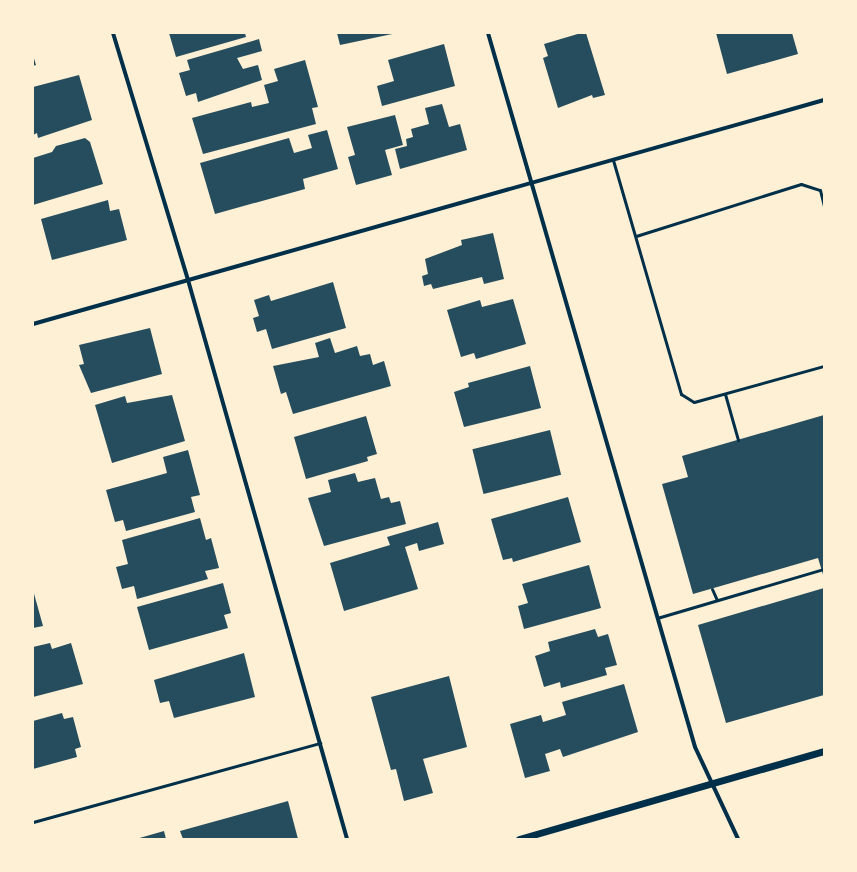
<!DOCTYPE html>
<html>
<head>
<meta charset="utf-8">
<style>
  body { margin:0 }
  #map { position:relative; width:857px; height:872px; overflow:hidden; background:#fdf0d5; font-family:Inter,sans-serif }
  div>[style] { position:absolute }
  .building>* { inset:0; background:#264d5e; transform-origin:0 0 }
  .service>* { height:3px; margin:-1.5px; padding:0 1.5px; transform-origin:1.5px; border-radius:1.5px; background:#003049 }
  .minor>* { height:4px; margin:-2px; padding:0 2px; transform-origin:2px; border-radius:2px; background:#003049 }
  .tertiary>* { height:7px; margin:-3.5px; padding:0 3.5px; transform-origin:3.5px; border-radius:3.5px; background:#003049 }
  span { translate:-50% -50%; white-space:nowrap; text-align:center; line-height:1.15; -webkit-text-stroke:4px #fdf0d5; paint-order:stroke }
  .frame { position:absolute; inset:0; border:34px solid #fdf0d5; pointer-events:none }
</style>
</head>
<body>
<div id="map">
  <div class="building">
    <div style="clip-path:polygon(169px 33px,245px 33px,246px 37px,176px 57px)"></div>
    <div style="clip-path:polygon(337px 33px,397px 33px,340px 45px)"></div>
    <div style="clip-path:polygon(581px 33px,586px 33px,605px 95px,593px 98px,592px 95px,558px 108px,543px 58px,548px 56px,544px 44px)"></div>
    <div style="clip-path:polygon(716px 33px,792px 33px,798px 54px,727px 74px)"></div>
    <div style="clip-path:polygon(259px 39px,262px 51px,237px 58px,243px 69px,258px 65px,262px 80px,198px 102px,196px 93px,186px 96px,179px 73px,190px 70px,187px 60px)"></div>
    <div style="clip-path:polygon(444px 44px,455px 86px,382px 106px,377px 86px,394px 81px,388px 60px)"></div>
    <div style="clip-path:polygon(33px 55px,36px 65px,33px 66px)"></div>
    <div style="clip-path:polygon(305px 60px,318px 107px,312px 108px,316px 124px,203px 154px,192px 118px,251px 102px,252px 107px,269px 103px,264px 85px,278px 81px,274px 69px)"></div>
    <div style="clip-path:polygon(79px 75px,92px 120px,38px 138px,37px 133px,33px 135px,33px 87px)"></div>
    <div style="clip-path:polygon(442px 104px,449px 127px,460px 124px,467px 150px,400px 169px,395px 149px,407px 146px,406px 139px,413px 137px,411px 129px,429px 124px,425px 108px)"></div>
    <div style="clip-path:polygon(395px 115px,403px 145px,385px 150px,392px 175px,356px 185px,348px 157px,355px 155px,347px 127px)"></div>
    <div style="clip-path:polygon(327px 130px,338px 169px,303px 179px,305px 189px,215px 214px,200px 163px,289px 138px,294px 153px,312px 148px,308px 135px)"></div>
    <div style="clip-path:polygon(85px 138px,90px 142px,103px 184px,33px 205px,33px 158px,52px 152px,56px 146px)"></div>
    <div style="clip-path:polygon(108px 200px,110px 211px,119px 209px,127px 240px,52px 260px,41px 219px)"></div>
    <div style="clip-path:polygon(493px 233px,504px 279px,484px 284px,482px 277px,433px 289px,431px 284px,424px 286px,422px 276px,428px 274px,425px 259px,462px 245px,461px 240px)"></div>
    <div style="clip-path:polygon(333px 282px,346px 328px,272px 349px,266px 329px,257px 332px,253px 318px,259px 316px,254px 300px,269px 295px,271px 301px)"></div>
    <div style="clip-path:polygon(513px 299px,526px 344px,476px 359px,474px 353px,461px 357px,447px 310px,480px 300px,482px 307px)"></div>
    <div style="clip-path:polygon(150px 328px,162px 374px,91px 393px,79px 365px,84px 364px,79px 345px)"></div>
    <div style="clip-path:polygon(330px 338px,335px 353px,357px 346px,360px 356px,370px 354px,373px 365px,384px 361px,391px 386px,293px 414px,286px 392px,281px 394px,273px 366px,319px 357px,315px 343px)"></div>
    <div style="clip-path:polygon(530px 366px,541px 408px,464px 427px,454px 392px,469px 387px,468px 383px)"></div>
    <div style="clip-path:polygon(172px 395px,185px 441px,112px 463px,95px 405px,125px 396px,127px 403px)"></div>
    <div style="clip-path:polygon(824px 415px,824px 578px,818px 558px,693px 594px,662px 484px,688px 477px,682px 456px)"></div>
    <div style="clip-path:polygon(366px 416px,377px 454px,367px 457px,368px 461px,306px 479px,294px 437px)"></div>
    <div style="left:550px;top:430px;width:46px;height:80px;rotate:76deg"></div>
    <div style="clip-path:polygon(188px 450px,200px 495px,191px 497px,195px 512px,126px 531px,123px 520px,115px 522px,106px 490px,167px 473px,163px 457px)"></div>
    <div style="clip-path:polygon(355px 473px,358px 482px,375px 478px,381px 499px,389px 497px,391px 503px,400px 501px,406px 524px,324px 546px,308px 498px,331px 492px,328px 480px)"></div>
    <div style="clip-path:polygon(568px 497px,581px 542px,513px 562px,512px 558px,503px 560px,491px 519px)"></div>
    <div style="clip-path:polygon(200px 518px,206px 540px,211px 538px,219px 568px,205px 571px,208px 579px,137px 599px,134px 586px,122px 589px,116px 567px,128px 564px,122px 540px)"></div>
    <div style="clip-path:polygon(438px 522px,444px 544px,419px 551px,417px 543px,405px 547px,418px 589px,344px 611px,330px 563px,390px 545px,387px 537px)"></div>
    <div style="clip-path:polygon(589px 565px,601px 608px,524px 629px,518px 606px,528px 603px,522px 584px)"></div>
    <div style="clip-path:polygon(223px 583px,231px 613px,224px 615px,228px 628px,149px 650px,137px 607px)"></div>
    <div style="clip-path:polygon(824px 588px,824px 695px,726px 723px,698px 625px)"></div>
    <div style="clip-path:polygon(33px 590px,43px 626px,33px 628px)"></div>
    <div style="clip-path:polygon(595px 629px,598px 637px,608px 634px,617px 665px,605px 668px,607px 675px,561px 688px,560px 682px,544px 687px,535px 656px,550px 651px,548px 642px)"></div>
    <div style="clip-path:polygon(50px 643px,52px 649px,71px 643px,83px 684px,33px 697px,33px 647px)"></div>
    <div style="clip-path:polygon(244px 653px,255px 697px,174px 718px,169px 701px,160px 703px,154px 680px)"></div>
    <div style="clip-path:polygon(449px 676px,467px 747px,423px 759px,433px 793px,404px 801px,396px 769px,391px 770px,371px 697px)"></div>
    <div style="clip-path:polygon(624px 684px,638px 732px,563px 757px,560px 749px,545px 754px,550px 771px,525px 778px,510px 724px,541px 715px,543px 722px,566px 715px,562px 702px)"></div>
    <div style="clip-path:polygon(62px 713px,64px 719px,73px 717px,81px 747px,75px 749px,77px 757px,33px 769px,33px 721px)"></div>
    <div style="clip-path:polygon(288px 801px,298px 839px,183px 839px,180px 831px)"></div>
    <div style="clip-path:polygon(164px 831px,166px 839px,136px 839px)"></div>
  </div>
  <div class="service">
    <div style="left:613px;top:160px;width:244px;rotate:73.8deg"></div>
    <div style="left:681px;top:394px;width:15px;rotate:32deg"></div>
    <div style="left:694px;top:402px;width:135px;rotate:-15.5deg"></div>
    <div style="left:636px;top:236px;width:173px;rotate:-17.5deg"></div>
    <div style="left:801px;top:184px;width:20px;rotate:18deg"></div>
    <div style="left:820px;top:190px;width:16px;rotate:76deg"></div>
    <div style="left:725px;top:394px;width:48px;rotate:74.2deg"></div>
    <div style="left:712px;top:589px;width:12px;rotate:66deg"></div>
    <div style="left:657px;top:618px;width:174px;rotate:-16.4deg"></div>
    <div style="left:33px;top:822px;width:298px;rotate:-15.4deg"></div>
  </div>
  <div class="minor">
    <div style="left:113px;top:33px;width:258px;rotate:73.1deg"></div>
    <div style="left:188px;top:280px;width:581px;rotate:74.12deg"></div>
    <div style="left:488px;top:33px;width:743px;rotate:73.83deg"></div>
    <div style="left:695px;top:747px;width:102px;rotate:64.9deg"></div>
    <div style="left:33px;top:324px;width:822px;rotate:-15.81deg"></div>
  </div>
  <div class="tertiary">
    <div style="left:519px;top:839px;width:317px;rotate:-16.1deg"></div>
  </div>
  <div class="frame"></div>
</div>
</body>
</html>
